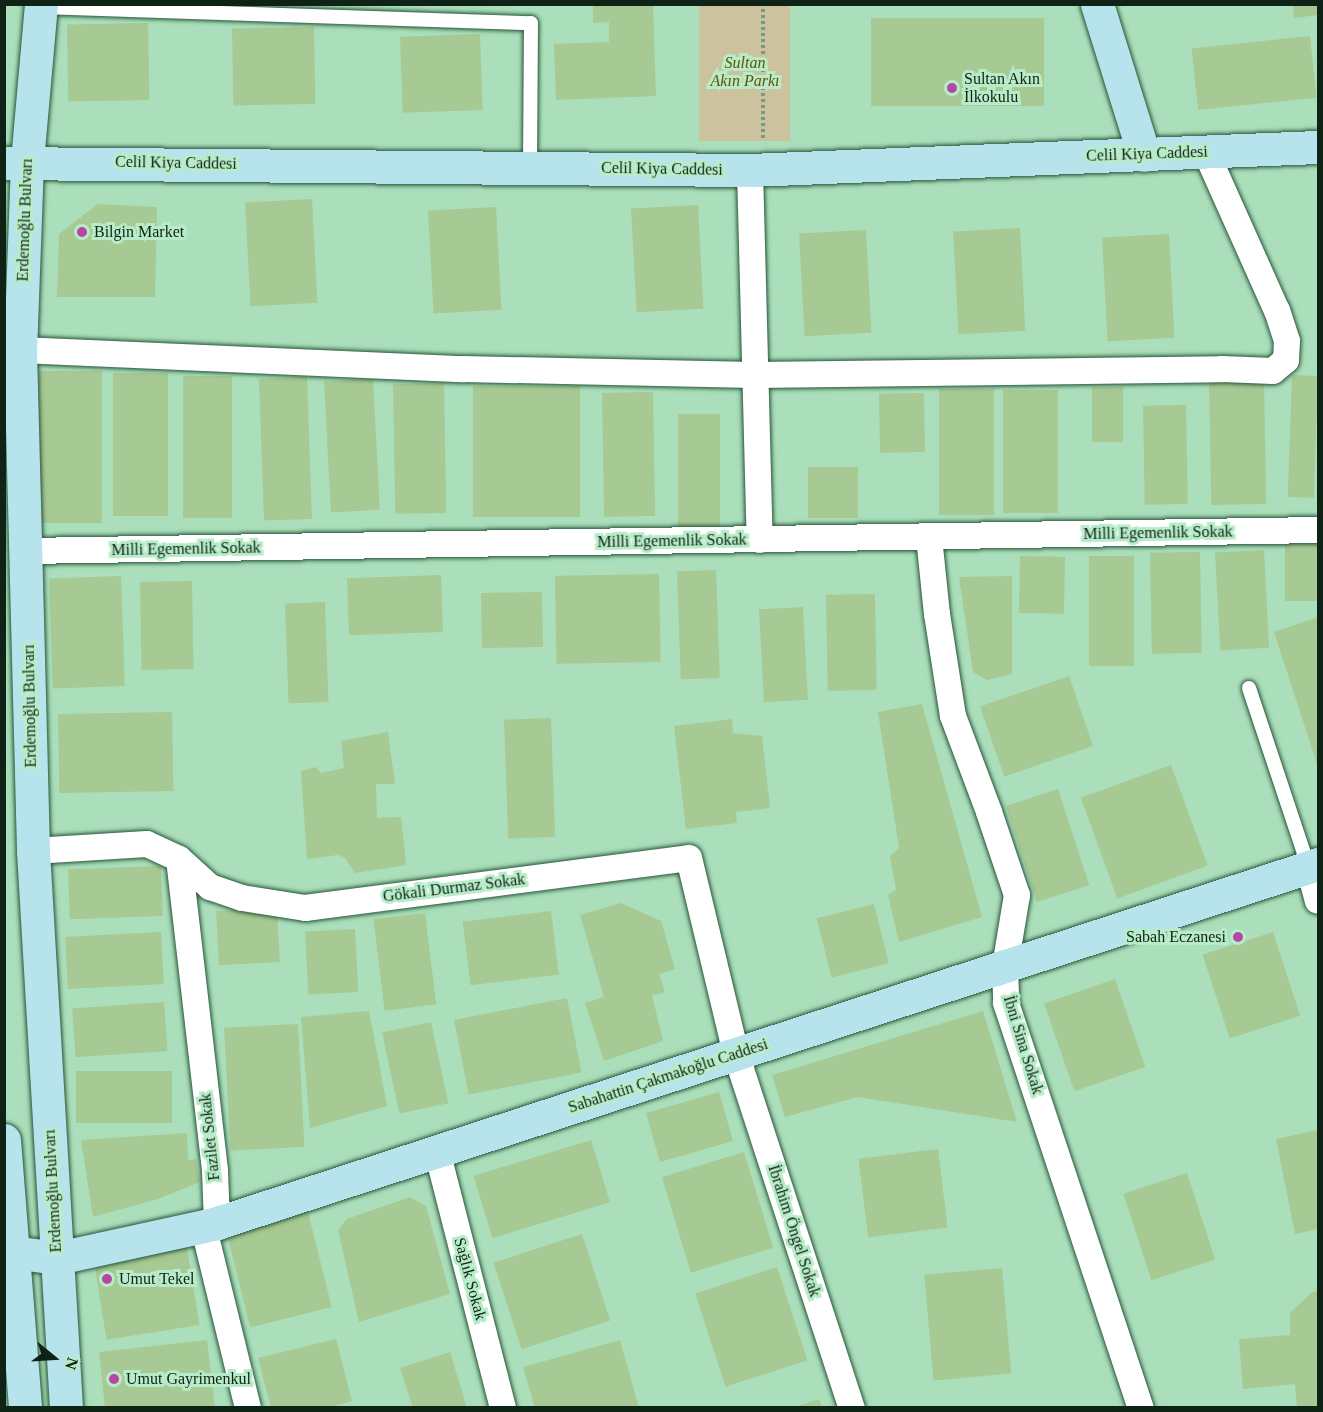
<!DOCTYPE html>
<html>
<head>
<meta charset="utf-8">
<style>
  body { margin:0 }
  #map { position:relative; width:1323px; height:1412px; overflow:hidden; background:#abdfbb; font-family:Georgia,serif }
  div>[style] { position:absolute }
  .green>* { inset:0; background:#ccc29e; transform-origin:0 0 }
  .building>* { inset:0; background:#a7c993; transform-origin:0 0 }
  .path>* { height:4px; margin-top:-2px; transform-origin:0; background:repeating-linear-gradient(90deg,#739c80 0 3px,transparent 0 6px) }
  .roads { filter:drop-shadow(0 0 2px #265639) drop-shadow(0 0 2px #265639) }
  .lane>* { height:14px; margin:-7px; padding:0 7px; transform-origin:7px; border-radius:7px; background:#fff }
  .street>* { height:26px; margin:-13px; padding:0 13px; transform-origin:13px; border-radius:13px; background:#fff }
  .secondary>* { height:33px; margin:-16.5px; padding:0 16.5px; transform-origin:16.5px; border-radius:16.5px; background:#b7e4ec }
  .dots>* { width:16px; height:16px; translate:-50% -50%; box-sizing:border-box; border:3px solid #b8ecc8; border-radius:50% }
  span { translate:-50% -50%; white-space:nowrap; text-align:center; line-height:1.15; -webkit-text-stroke:6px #b8ecc8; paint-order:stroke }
  .park-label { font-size:16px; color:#645304; font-style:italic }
  .poi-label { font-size:16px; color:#0e2215 }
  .left { translate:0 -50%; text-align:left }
  .right { translate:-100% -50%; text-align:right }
  .street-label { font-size:16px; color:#0e2215 }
  .frame { position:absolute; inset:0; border:6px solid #0e2215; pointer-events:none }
  .north { position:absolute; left:24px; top:1328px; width:60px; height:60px; -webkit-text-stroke:4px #b8ecc8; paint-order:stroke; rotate:108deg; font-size:16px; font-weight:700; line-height:24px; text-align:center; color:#0e2215 }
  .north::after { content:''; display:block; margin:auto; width:21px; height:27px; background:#0e2215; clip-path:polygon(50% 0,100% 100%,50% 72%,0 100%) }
</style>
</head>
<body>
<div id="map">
  <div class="green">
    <div style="left:699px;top:5px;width:91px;height:136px"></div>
  </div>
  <div class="building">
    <div style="clip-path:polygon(593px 4px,653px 4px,656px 96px,556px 100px,554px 44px,609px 42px,609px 22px,593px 23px)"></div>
    <div style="clip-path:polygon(1293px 4px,1318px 4px,1318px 15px,1294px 18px)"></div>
    <div style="left:871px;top:18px;width:173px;height:88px"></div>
    <div style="left:148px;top:23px;width:77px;height:81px;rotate:89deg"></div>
    <div style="left:314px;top:27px;width:77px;height:82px;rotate:89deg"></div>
    <div style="left:480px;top:34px;width:76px;height:80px;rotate:88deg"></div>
    <div style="left:1310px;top:36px;width:62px;height:119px;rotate:84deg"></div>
    <div style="left:312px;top:199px;width:104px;height:67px;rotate:87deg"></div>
    <div style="clip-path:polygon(98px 204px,157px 207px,155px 297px,57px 297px,59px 234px)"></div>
    <div style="left:698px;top:205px;width:104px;height:67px;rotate:87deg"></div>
    <div style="left:496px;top:207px;width:103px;height:68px;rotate:87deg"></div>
    <div style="left:1020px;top:228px;width:103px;height:67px;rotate:87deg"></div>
    <div style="left:866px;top:230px;width:103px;height:67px;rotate:87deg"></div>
    <div style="left:1169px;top:234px;width:104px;height:67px;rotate:87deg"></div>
    <div style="left:36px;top:371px;width:66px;height:152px"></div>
    <div style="left:113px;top:373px;width:55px;height:143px"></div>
    <div style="left:1292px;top:375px;width:26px;height:122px;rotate:2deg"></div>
    <div style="left:183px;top:376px;width:49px;height:142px"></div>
    <div style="left:307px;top:377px;width:142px;height:48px;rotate:88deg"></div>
    <div style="left:1264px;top:378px;width:126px;height:55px;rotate:89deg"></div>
    <div style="left:373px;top:379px;width:131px;height:49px;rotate:87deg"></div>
    <div style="left:444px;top:383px;width:130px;height:51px;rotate:89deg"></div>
    <div style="left:473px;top:386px;width:107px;height:131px"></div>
    <div style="left:1092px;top:387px;width:31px;height:55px"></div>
    <div style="left:939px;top:389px;width:55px;height:126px"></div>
    <div style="left:1003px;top:390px;width:55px;height:123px"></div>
    <div style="left:653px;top:392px;width:124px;height:51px;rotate:89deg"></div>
    <div style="left:924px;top:393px;width:59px;height:45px;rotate:89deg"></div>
    <div style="left:1186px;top:405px;width:99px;height:43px;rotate:89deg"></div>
    <div style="left:720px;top:414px;width:118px;height:42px;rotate:90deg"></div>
    <div style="left:808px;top:467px;width:50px;height:51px"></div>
    <div style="left:1318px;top:541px;width:60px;height:33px;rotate:90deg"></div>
    <div style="left:1264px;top:550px;width:98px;height:49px;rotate:87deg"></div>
    <div style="left:1200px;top:552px;width:101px;height:50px;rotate:89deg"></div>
    <div style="left:1020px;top:556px;width:45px;height:57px;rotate:1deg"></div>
    <div style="left:1089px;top:556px;width:45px;height:110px"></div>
    <div style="left:716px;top:570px;width:108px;height:39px;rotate:88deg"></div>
    <div style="left:659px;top:574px;width:88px;height:104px;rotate:89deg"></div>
    <div style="left:441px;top:575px;width:57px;height:94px;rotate:88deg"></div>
    <div style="left:121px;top:576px;width:110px;height:72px;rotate:88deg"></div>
    <div style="clip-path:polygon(1012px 576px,1012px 674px,987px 680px,973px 672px,959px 577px)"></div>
    <div style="left:192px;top:581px;width:88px;height:52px;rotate:89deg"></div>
    <div style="left:542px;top:592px;width:55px;height:61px;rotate:89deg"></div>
    <div style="left:875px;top:594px;width:96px;height:49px;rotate:89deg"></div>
    <div style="left:325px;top:602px;width:100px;height:40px;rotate:88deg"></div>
    <div style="left:803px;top:607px;width:93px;height:44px;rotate:87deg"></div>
    <div style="clip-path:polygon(1318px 617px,1318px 767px,1274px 632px)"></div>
    <div style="left:1069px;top:676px;width:74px;height:94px;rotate:71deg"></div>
    <div style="clip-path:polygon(922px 704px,982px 917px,899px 942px,888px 895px,896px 890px,890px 856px,899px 848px,878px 712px)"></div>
    <div style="left:172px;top:712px;width:79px;height:114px;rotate:89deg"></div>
    <div style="left:551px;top:718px;width:119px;height:47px;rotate:88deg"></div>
    <div style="clip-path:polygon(732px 719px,733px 733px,762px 736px,770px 808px,736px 812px,737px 823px,686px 829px,674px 726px)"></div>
    <div style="clip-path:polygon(388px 732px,395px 784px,376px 784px,377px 818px,401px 817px,406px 865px,355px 873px,345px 858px,338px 855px,307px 859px,301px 771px,316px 767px,321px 773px,344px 768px,341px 741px)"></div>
    <div style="left:1171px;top:765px;width:107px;height:96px;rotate:70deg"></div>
    <div style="left:1058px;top:789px;width:101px;height:55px;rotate:72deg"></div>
    <div style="left:161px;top:866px;width:50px;height:93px;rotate:88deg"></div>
    <div style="clip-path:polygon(621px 903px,661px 921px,675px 969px,659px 974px,665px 993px,652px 995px,663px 1041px,604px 1061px,585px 1003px,604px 997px,580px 915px)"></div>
    <div style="left:874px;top:904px;width:61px;height:59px;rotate:76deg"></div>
    <div style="left:277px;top:908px;width:54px;height:61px;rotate:87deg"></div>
    <div style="left:551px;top:911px;width:64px;height:89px;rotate:83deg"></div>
    <div style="left:425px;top:913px;width:92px;height:52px;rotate:83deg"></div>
    <div style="left:355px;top:929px;width:63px;height:50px;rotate:87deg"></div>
    <div style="left:161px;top:932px;width:52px;height:96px;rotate:87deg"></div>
    <div style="left:1273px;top:932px;width:88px;height:74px;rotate:72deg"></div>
    <div style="left:1115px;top:979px;width:93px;height:75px;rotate:71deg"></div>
    <div style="left:567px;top:998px;width:76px;height:115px;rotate:79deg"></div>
    <div style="left:164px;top:1002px;width:49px;height:92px;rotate:86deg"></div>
    <div style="clip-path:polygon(369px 1011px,387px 1106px,310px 1128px,301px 1017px)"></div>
    <div style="clip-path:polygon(983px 1011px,1017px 1122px,858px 1097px,785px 1117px,772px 1075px)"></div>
    <div style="left:431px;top:1022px;width:83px;height:50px;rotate:78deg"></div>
    <div style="left:298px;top:1024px;width:123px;height:74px;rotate:87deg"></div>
    <div style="left:172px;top:1071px;width:52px;height:96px;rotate:90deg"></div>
    <div style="left:719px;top:1092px;width:51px;height:76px;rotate:74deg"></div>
    <div style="clip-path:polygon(1318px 1130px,1318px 1229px,1295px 1234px,1276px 1139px)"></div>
    <div style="clip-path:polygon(187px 1133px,188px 1160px,196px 1159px,200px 1182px,158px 1199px,93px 1217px,81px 1140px)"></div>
    <div style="left:591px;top:1140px;width:65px;height:123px;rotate:73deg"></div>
    <div style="left:938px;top:1149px;width:79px;height:80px;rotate:83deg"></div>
    <div style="left:744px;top:1152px;width:100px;height:86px;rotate:73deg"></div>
    <div style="left:1187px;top:1173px;width:91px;height:67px;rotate:72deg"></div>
    <div style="clip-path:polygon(410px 1197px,426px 1206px,450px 1294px,359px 1322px,338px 1230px,347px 1219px)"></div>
    <div style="left:308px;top:1212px;width:98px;height:84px;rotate:76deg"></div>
    <div style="left:582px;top:1234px;width:91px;height:93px;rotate:72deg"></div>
    <div style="left:187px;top:1247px;width:79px;height:94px;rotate:81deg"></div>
    <div style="left:777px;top:1267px;width:98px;height:86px;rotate:72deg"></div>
    <div style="left:1002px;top:1268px;width:106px;height:78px;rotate:85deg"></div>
    <div style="clip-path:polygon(1318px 1291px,1318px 1408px,1297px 1408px,1295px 1384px,1243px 1389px,1239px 1339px,1290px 1335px,1290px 1313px,1312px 1292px)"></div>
    <div style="clip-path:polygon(336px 1339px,352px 1401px,328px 1408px,271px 1408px,258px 1358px)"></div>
    <div style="clip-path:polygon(207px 1340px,215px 1408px,105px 1408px,99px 1352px)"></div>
    <div style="clip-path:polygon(620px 1340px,639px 1408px,535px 1408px,523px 1367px)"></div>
    <div style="clip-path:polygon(450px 1352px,467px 1408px,413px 1408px,400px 1368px)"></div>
    <div style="clip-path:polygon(819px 1399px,822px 1408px,796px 1408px,796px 1407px)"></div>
  </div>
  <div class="path">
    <div style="left:763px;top:138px;width:134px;rotate:-90deg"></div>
  </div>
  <div class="roads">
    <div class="lane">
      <div style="left:40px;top:7px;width:491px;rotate:1.9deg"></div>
      <div style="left:531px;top:23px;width:144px;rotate:90.4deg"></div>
      <div style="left:1249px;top:688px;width:190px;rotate:71.6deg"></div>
    </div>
    <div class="street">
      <div style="left:750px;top:170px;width:370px;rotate:88.5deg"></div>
      <div style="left:20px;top:350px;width:443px;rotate:2.5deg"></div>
      <div style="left:463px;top:369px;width:291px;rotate:1.2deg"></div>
      <div style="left:754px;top:375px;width:468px;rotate:-0.7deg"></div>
      <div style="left:1222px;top:369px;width:51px;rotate:2.2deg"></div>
      <div style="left:1273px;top:371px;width:17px;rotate:-40deg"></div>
      <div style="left:1286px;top:360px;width:19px;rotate:-87deg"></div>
      <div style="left:1287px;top:341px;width:32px;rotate:-108deg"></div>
      <div style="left:1277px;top:311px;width:174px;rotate:-114.1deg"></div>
      <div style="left:929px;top:537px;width:77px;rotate:84.1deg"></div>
      <div style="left:937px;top:614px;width:103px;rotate:81.1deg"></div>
      <div style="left:953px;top:716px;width:103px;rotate:69.4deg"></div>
      <div style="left:989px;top:812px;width:88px;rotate:71.4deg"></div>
      <div style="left:1017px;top:895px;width:73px;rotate:99.5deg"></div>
      <div style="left:1005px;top:967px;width:36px;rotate:88deg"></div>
      <div style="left:1006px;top:1003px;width:427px;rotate:71.6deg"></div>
      <div style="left:26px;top:551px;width:1292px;rotate:-0.93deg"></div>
      <div style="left:33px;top:851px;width:114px;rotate:-3.5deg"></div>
      <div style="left:147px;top:844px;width:35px;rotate:25deg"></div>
      <div style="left:179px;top:859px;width:42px;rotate:42.1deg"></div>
      <div style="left:210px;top:887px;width:34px;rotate:19deg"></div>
      <div style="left:242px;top:898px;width:64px;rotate:9deg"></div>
      <div style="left:305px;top:908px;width:387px;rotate:-7.4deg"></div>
      <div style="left:689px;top:858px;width:202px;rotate:76.5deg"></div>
      <div style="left:736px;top:1054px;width:373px;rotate:71.9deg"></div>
      <div style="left:179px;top:859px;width:314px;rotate:83.4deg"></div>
      <div style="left:215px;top:1171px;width:52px;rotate:87.8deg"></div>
      <div style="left:217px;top:1223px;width:18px;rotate:128deg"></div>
      <div style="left:206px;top:1237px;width:176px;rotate:76.2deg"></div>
      <div style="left:1309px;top:868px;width:34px;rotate:75deg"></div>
      <div style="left:437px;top:1151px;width:265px;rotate:75.6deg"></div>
    </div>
    <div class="secondary">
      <div style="left:41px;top:4px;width:159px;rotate:95.1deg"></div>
      <div style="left:27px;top:162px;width:188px;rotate:92.1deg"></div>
      <div style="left:20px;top:350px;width:501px;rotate:88.51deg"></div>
      <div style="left:33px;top:851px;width:558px;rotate:86.61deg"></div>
      <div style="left:1097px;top:4px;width:158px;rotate:72.7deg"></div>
      <div style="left:4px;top:163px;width:746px;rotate:0.54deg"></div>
      <div style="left:750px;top:170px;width:568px;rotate:-2.32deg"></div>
      <div style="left:4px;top:1140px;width:269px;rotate:85.5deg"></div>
      <div style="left:12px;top:1252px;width:45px;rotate:7.6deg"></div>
      <div style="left:57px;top:1258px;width:164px;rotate:-12.3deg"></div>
      <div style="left:217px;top:1223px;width:1158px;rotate:-18.06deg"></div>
    </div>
  </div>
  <div class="dots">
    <div style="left:952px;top:88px;background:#b646a4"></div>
    <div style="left:82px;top:232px;background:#b646a4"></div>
    <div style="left:1238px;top:937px;background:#b646a4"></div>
    <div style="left:107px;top:1279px;background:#b646a4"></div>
    <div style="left:114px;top:1379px;background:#b646a4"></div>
  </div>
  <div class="park-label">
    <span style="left:745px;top:72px">Sultan<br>Akın Parkı</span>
  </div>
  <div class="poi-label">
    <span class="left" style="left:964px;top:88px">Sultan Akın<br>İlkokulu</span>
    <span class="left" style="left:94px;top:232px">Bilgin Market</span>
    <span class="right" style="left:1226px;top:937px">Sabah Eczanesi</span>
    <span class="left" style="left:119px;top:1279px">Umut Tekel</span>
    <span class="left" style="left:126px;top:1379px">Umut Gayrimenkul</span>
  </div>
  <div class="street-label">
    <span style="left:1147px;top:154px;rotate:-2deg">Celil Kiya Caddesi</span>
    <span style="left:176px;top:163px;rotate:1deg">Celil Kiya Caddesi</span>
    <span style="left:662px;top:169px;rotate:1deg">Celil Kiya Caddesi</span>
    <span style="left:25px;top:220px;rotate:-88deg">Erdemoğlu Bulvarı</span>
    <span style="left:1158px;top:533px;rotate:-1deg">Milli Egemenlik Sokak</span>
    <span style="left:672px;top:541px;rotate:-1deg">Milli Egemenlik Sokak</span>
    <span style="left:186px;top:549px;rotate:-1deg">Milli Egemenlik Sokak</span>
    <span style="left:30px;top:706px;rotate:-91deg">Erdemoğlu Bulvarı</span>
    <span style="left:454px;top:888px;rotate:-7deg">Gökali Durmaz Sokak</span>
    <span style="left:1023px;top:1045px;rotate:73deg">İbni Sina Sokak</span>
    <span style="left:668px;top:1076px;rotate:-18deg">Sabahattin Çakmakoğlu Caddesi</span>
    <span style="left:210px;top:1137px;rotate:-96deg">Fazilet Sokak</span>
    <span style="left:53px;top:1191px;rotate:-93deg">Erdemoğlu Bulvarı</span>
    <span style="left:794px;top:1231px;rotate:72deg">İbrahim Öngel Sokak</span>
    <span style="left:470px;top:1279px;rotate:75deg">Sağlık Sokak</span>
  </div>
  <div class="frame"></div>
  <div class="north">N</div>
</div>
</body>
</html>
